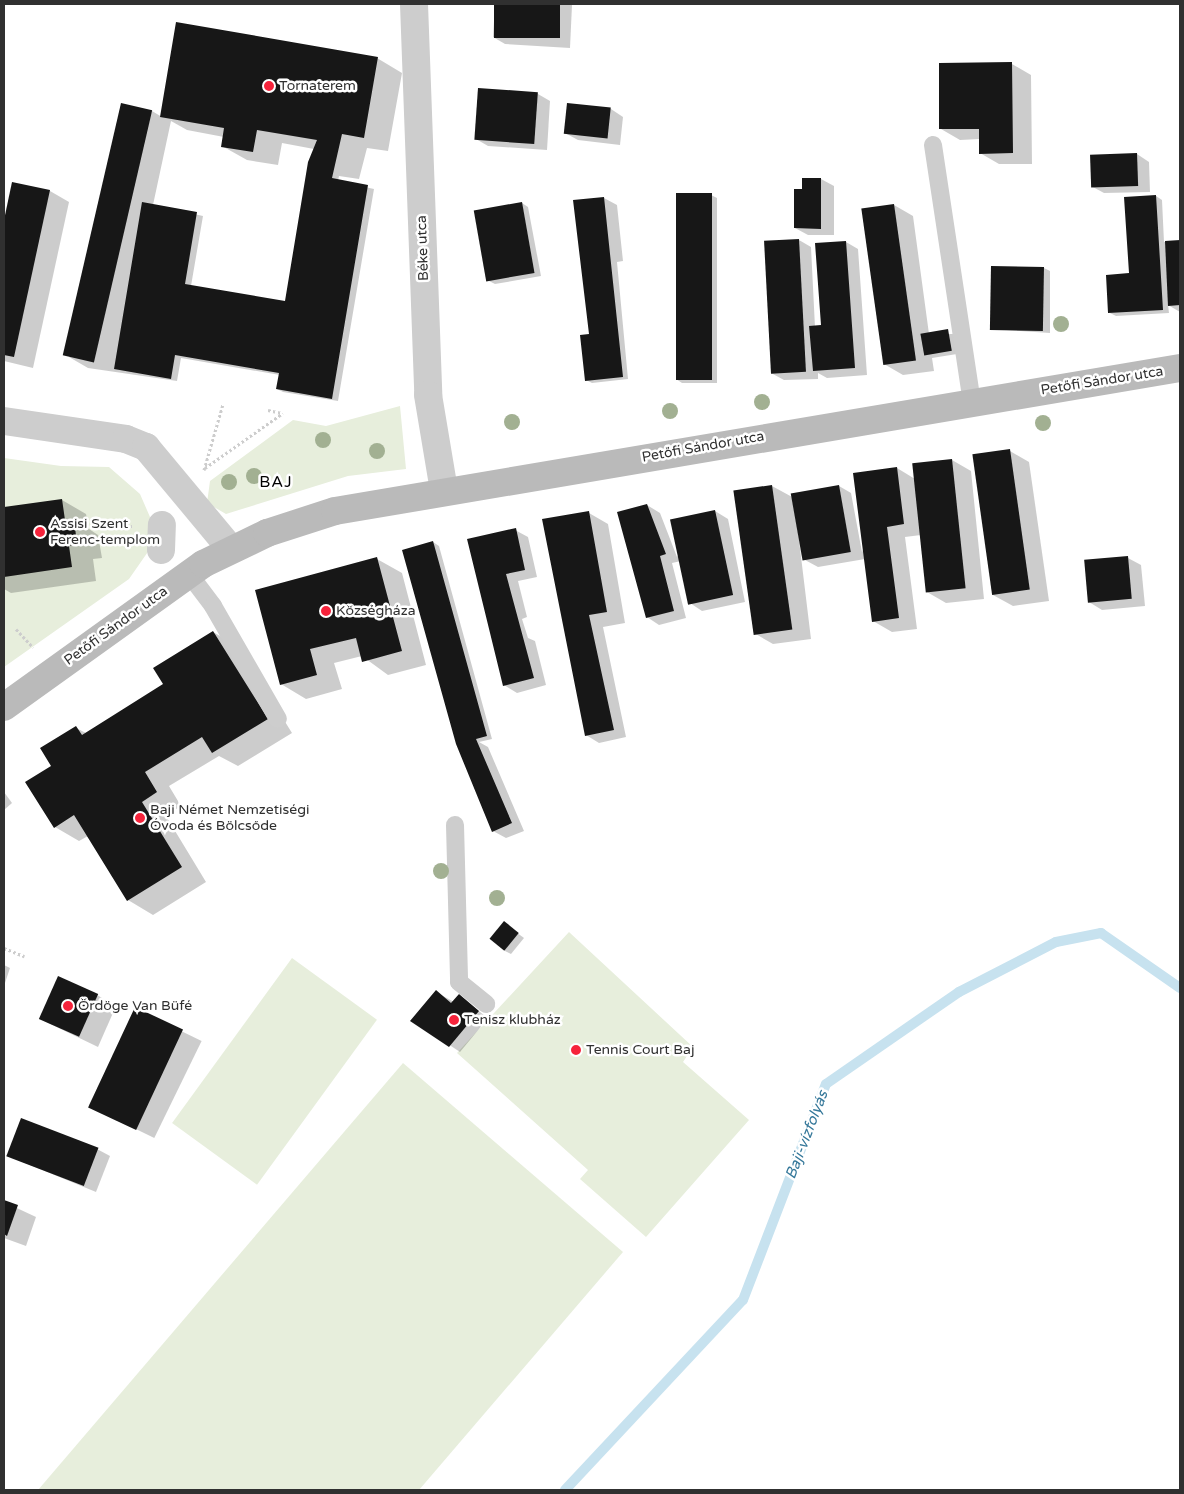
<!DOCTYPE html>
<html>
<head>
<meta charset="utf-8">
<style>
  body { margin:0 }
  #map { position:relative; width:1184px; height:1494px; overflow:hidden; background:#fff; font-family:"Varela Round",sans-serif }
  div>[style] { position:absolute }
  .green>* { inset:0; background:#e7eedc; transform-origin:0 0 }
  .shadow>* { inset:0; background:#0003; transform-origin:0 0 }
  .stream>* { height:10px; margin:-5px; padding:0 5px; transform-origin:5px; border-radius:5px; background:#c7e2ef }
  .building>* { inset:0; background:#171717; transform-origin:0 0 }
  .path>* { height:3px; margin-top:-1.5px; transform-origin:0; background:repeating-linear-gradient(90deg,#cdcdcd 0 2.5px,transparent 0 5px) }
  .lane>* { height:18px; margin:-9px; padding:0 9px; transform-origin:9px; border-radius:9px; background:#cdcdcd }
  .street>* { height:28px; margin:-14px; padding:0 14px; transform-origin:14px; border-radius:14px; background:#cdcdcd }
  .secondary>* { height:28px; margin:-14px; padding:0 14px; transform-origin:14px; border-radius:14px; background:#bababa }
  .trees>* { width:16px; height:16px; margin:-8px; border-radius:50%; background:#a2b092 }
  .dots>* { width:14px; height:14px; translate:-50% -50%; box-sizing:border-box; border:2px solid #fff; border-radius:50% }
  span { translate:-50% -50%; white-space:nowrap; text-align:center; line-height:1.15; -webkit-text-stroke:5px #fff; paint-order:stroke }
  .poi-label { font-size:14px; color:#303030 }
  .left { translate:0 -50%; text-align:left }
  .street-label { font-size:14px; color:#303030 }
  .water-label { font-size:15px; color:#35789a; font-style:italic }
  .quarter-label { font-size:16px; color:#000; letter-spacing:1px }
  .frame { position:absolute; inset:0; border:5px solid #303030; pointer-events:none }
</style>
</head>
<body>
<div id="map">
  <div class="green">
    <div style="clip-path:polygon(400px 406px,406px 469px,348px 476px,226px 514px,207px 503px,210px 481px,293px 420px,326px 426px)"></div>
    <div style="clip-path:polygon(4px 458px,61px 466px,109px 467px,140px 494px,150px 517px,152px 546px,129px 579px,4px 667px)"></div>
    <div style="clip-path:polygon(569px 932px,693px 1047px,683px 1062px,749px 1120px,646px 1237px,580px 1179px,588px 1170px,457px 1053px)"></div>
    <div style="left:292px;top:958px;width:105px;height:204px;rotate:36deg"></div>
    <div style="clip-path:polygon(403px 1063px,623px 1252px,419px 1490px,38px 1490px)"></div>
  </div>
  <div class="shadow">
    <div style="clip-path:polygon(495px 4px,572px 5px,570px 48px,505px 44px,493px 37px)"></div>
    <div style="clip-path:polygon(evenodd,377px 58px,402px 73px,388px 151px,367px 148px,359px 179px,339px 176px,338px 181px,374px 189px,338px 401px,283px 392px,277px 389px,280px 375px,181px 358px,177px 381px,88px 368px,69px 357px,152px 111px,162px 117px,377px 58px,171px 121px,187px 130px,224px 137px,222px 146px,247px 160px,278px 165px,282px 143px,314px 149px,286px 302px,191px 286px,203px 216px,153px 205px,171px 121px)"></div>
    <div style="clip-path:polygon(1012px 64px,1031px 75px,1032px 164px,999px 164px,980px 153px,980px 139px,960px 140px,941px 129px)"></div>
    <div style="clip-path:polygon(538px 94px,550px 101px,547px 150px,488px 146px,476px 139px)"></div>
    <div style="clip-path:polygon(611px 109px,623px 117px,620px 145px,578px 140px,565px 133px)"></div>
    <div style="clip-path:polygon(1137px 154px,1149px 162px,1150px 192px,1104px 193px,1091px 186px)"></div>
    <div style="clip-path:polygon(821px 179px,834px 186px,834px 235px,808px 235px,795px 228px,803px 190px)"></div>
    <div style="clip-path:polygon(13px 183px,50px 191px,69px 202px,33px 368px,4px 361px,4px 226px)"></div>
    <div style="clip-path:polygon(711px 195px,717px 198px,717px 383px,682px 383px,676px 379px)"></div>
    <div style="clip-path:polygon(1156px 196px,1162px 200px,1164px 242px,1180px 241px,1180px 312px,1168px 305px,1169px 313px,1116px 316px,1110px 313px,1131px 274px)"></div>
    <div style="clip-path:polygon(604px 198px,617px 205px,623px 261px,617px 262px,628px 379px,592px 383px,586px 380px)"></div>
    <div style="clip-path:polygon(522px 203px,528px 207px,541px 276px,495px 284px,489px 281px)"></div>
    <div style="clip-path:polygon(894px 205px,913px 216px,929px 334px,954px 334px,957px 354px,932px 358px,934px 371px,903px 375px,884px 364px)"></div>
    <div style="clip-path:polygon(799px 240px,811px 247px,815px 327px,823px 327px,846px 242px,858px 249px,867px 375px,827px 378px,818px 373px,818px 379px,784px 380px,771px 373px)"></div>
    <div style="clip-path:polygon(1044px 268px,1050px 271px,1050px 333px,992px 329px)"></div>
    <div style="clip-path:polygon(1010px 451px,1029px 462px,1049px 601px,1013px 606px,993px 595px)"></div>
    <div style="clip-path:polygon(952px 460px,971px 471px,984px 599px,946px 603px,927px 592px,921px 535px,905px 537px,917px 629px,892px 632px,873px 621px,865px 559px,818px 567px,805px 560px,794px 499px,811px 639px,773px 644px,754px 633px,772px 486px,794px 498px,839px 486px,851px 493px,862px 552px,897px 468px,915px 479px)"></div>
    <div style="clip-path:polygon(62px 500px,86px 514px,89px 529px,98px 535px,102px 558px,93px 559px,96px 581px,11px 593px,4px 589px,4px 508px)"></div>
    <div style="clip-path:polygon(647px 505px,660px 513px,677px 557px,715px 511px,728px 519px,745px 602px,702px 611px,690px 603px,681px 561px,672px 563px,686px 618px,659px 625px,647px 617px)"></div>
    <div style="clip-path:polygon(589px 513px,608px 524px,625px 623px,603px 627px,626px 737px,599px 743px,586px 735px,544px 520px)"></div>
    <div style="clip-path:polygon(515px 530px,528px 537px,537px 577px,518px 581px,527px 617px,522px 619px,528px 638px,535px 641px,546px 685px,517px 693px,504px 685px,469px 540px)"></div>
    <div style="clip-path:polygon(433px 542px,439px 546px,492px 739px,479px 742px,488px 747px,524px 831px,506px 838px,493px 831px)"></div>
    <div style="clip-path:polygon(1128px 558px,1141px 565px,1145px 606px,1102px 610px,1089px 602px,1085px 562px)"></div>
    <div style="clip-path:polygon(377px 559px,402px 573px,426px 665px,388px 675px,362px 656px,334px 663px,342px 689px,306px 699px,281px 684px)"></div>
    <div style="clip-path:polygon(213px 632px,238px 646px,292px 733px,238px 766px,219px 756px,169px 786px,181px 806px,166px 816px,206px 882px,153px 915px,128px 900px,88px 836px,79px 841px,55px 827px,53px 767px,76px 728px,86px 733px,165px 684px)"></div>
    <div style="clip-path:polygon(4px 792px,12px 803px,4px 810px)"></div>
    <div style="clip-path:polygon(504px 923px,524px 938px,511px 954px,505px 951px)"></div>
    <div style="clip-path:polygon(4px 965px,10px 968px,4px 986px)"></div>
    <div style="clip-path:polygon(436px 992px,454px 1002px,459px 995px,485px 1016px,481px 1020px,484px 1023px,460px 1052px,412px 1020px)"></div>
    <div style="clip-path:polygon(97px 995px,116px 1006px,98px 1047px,40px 1019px)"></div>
    <div style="left:136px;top:1009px;width:73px;height:108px;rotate:26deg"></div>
    <div style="clip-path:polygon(97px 1149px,110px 1156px,96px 1192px,8px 1156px)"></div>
    <div style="clip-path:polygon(4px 1202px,36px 1217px,26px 1246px,4px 1238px)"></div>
  </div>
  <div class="stream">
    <div style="left:565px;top:1490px;width:260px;rotate:-46.9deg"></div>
    <div style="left:743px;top:1300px;width:231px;rotate:-69deg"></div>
    <div style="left:826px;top:1084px;width:162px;rotate:-34.7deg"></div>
    <div style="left:959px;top:992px;width:109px;rotate:-27.3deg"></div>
    <div style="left:1056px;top:942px;width:46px;rotate:-11.3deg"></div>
    <div style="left:1101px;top:933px;width:96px;rotate:34.8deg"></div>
  </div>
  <div class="building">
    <div style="left:494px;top:4px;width:66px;height:34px"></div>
    <div style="clip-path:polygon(176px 22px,378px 57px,364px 138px,342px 134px,332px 178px,368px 185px,332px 399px,276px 389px,279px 373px,175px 355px,171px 379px,114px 369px,142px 202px,197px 212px,185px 284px,285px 301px,308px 162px,317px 140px,257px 130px,253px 152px,221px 147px,224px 128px,160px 117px)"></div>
    <div style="clip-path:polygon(1012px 62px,1013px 153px,979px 154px,979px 129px,939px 129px,939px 63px)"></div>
    <div style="left:478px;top:88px;width:60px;height:52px;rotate:4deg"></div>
    <div style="left:121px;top:103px;width:32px;height:259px;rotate:13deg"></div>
    <div style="left:567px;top:103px;width:44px;height:31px;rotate:6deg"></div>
    <div style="left:1137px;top:153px;width:33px;height:47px;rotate:88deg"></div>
    <div style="clip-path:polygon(802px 178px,821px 178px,821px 229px,794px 228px,794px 189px,802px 189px)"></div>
    <div style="clip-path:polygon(12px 182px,50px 190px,14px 357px,4px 355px,4px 220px)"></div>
    <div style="left:676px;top:193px;width:36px;height:187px"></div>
    <div style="clip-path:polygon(1156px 195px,1163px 310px,1108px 313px,1106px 275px,1129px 273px,1124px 197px)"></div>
    <div style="clip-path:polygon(604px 197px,623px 377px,585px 381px,580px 335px,589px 334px,573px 200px)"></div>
    <div style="left:522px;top:202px;width:72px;height:49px;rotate:80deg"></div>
    <div style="left:894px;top:204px;width:158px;height:33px;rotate:82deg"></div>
    <div style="left:799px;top:239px;width:133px;height:35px;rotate:87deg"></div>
    <div style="clip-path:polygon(1180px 240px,1180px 305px,1168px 306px,1165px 241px)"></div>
    <div style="clip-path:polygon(846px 241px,855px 368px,813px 371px,809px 326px,821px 325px,815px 243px)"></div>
    <div style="left:991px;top:266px;width:53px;height:64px;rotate:1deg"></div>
    <div style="left:948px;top:329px;width:22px;height:28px;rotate:80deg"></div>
    <div style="left:1010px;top:449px;width:142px;height:38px;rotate:82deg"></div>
    <div style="left:952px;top:459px;width:130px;height:40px;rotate:84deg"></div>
    <div style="clip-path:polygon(897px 467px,904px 524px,887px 527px,899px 618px,872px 622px,853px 473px)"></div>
    <div style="left:772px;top:485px;width:146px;height:39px;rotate:82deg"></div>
    <div style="left:839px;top:485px;width:68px;height:49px;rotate:80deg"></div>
    <div style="clip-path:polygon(62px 499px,65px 520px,74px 519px,77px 544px,69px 546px,72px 567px,4px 577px,4px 507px)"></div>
    <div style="clip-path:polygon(647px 504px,666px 554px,660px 556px,674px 611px,646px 618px,617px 512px)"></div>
    <div style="left:715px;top:510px;width:87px;height:46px;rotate:78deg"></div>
    <div style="clip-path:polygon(589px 511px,607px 612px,589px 615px,614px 730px,585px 736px,542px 519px)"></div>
    <div style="clip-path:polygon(516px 528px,525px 570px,506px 574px,534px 678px,503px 686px,467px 539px)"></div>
    <div style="clip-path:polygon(433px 541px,487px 736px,476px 739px,512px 823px,492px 832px,456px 744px,402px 550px)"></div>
    <div style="left:1128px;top:556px;width:43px;height:44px;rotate:85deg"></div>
    <div style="clip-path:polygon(377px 557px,402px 651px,362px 662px,356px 638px,310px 649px,317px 675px,280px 685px,255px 590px)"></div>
    <div style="clip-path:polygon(213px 631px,268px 719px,212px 753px,202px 737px,145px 772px,157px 792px,142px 802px,182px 867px,127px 901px,74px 815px,54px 828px,25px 782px,51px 766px,40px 748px,76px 726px,82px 735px,163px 684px,153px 668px)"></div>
    <div style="left:504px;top:921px;width:19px;height:23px;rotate:39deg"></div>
    <div style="left:58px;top:976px;width:44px;height:47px;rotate:24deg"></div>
    <div style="clip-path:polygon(436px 990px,451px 1003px,459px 994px,479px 1011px,449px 1047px,410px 1021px)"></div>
    <div style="left:135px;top:1007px;width:53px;height:111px;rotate:25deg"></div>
    <div style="left:21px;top:1118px;width:83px;height:41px;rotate:21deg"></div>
    <div style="clip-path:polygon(4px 1200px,18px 1205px,7px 1236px,4px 1234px)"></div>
  </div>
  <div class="path">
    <div style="left:268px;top:410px;width:14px;rotate:12deg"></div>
    <div style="left:205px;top:468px;width:95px;rotate:-35.2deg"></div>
    <div style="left:204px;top:470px;width:69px;rotate:-73.9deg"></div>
    <div style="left:96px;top:528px;width:36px;rotate:-3deg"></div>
    <div style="left:16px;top:629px;width:25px;rotate:47deg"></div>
    <div style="left:4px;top:948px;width:22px;rotate:22deg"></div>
  </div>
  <div class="lane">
    <div style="left:933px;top:145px;width:260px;rotate:81.4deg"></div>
    <div style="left:189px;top:574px;width:40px;rotate:53deg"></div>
    <div style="left:213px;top:606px;width:130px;rotate:60.1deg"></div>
    <div style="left:455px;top:825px;width:157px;rotate:88.5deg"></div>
    <div style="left:459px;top:982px;width:35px;rotate:39deg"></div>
  </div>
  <div class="street">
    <div style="left:414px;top:4px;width:391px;rotate:87.9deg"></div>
    <div style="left:428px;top:395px;width:97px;rotate:80.5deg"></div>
    <div style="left:4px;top:421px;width:123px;rotate:8.4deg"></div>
    <div style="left:126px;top:439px;width:22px;rotate:22deg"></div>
    <div style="left:146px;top:447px;width:133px;rotate:50.2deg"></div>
    <div style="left:161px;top:550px;width:25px;rotate:-88deg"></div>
  </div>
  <div class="secondary">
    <div style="left:4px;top:707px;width:245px;rotate:-35.7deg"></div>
    <div style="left:203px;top:564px;width:71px;rotate:-25.8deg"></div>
    <div style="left:267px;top:533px;width:71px;rotate:-17.9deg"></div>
    <div style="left:335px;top:511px;width:857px;rotate:-9.61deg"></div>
  </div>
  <div class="trees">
    <div style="left:1061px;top:324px"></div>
    <div style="left:762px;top:402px"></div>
    <div style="left:670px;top:411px"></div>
    <div style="left:512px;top:422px"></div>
    <div style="left:1043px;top:423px"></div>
    <div style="left:323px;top:440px"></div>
    <div style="left:377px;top:451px"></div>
    <div style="left:254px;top:476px"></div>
    <div style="left:229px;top:482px"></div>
    <div style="left:441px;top:871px"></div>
    <div style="left:497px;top:898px"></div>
  </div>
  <div class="dots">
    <div style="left:269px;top:86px;background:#f6233b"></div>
    <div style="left:40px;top:532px;background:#f6233b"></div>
    <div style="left:326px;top:611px;background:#f6233b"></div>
    <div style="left:140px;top:818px;background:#f6233b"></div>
    <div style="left:68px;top:1006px;background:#f6233b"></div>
    <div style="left:454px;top:1020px;background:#f6233b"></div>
    <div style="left:576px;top:1050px;background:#f6233b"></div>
  </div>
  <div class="poi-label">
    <span class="left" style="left:279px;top:86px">Tornaterem</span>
    <span class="left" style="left:50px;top:532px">Assisi Szent<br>Ferenc-templom</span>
    <span class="left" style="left:336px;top:611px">Községháza</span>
    <span class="left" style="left:150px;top:818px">Baji Német Nemzetiségi<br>Óvoda és Bölcsőde</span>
    <span class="left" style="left:78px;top:1006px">Ördöge Van Büfé</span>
    <span class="left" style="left:464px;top:1020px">Tenisz klubház</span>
    <span class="left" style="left:586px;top:1050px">Tennis Court Baj</span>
  </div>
  <div class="street-label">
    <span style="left:423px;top:248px;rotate:-92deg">Béke utca</span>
    <span style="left:1102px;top:381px;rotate:-9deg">Petőfi Sándor utca</span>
    <span style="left:703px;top:447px;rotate:-10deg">Petőfi Sándor utca</span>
    <span style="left:116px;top:626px;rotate:-36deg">Petőfi Sándor utca</span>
  </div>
  <div class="water-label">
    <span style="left:807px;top:1135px;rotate:-69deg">Baji-vízfolyás</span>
  </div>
  <div class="quarter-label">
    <span style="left:276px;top:482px">BAJ</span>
  </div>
  <div class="frame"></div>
</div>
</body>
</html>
